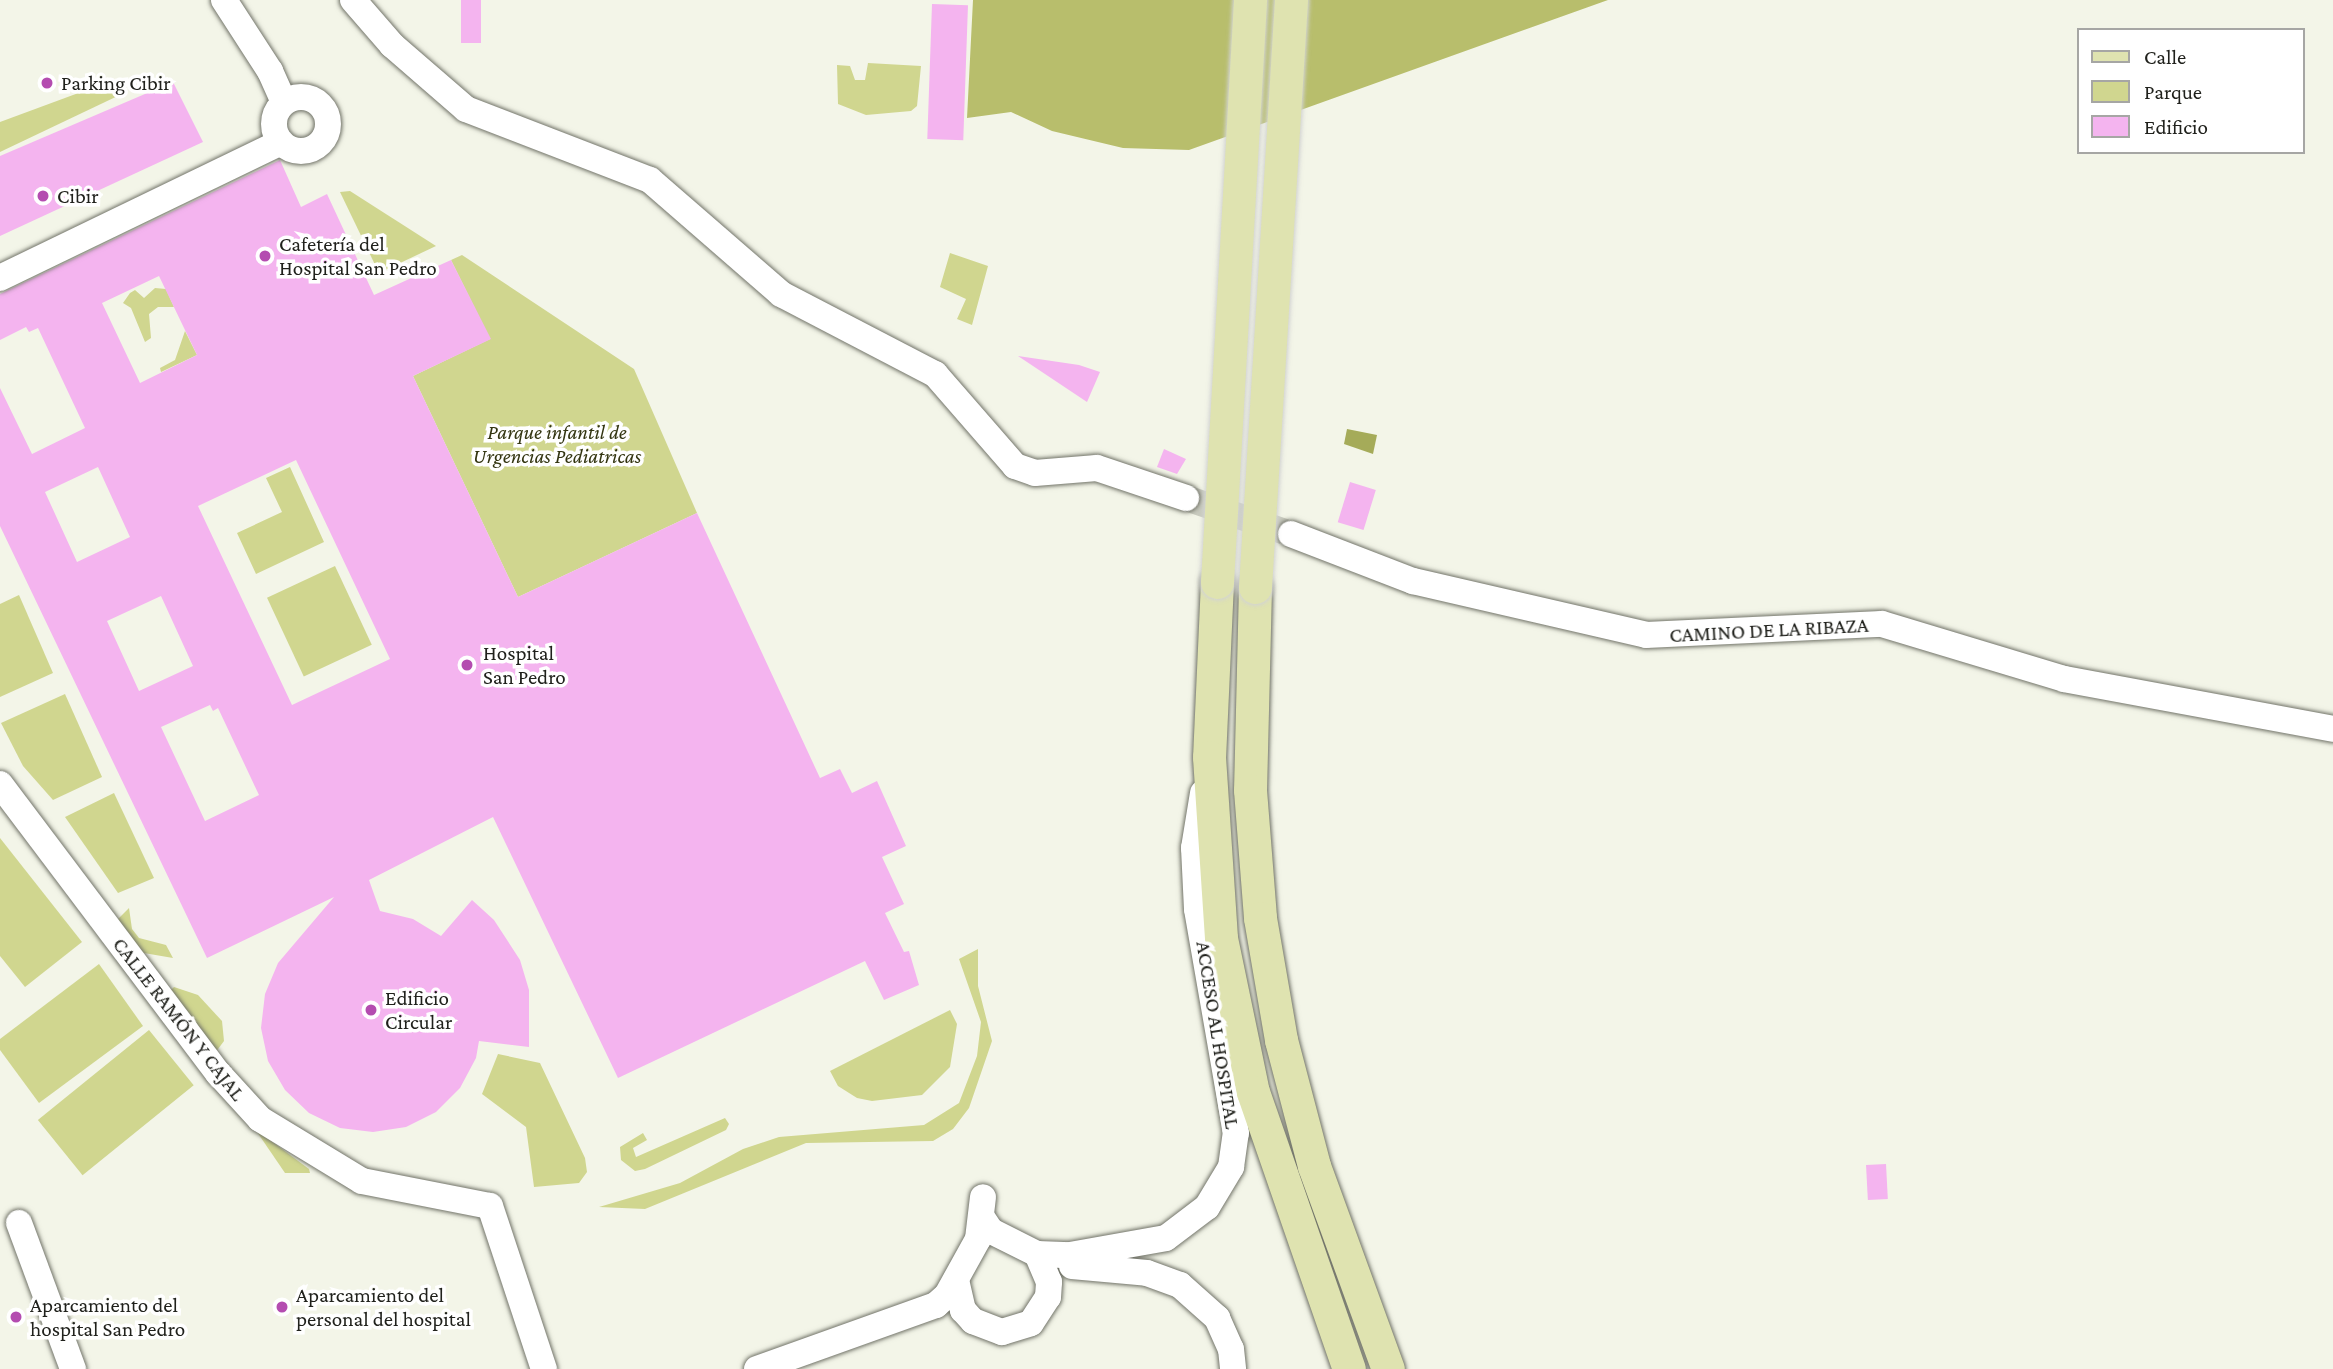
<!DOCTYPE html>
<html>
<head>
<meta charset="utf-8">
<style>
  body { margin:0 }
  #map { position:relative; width:2333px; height:1369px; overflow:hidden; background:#f3f5e8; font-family:"Crimson Pro",serif }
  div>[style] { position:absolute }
  .green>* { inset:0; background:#d0d68f; transform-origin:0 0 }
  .forest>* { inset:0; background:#b8be6c }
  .water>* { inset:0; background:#a5ab59 }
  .building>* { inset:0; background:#f4b4ef; transform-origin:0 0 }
  .minor-tunnel>* { height:26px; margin-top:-13px; transform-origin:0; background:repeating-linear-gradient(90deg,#c9cbbf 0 26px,transparent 0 39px) }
  .roads { filter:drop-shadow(0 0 2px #727469) drop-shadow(0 0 2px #727469) }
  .minor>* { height:26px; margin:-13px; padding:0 13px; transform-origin:13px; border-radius:13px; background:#fff }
  .minor>.ring { margin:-13px; padding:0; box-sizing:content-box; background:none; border:26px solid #fff; border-radius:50% }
  .major>* { height:33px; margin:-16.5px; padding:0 16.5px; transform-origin:16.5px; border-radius:16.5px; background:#dfe3b0 }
  .bridges { filter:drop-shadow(0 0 2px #d2d3d2) drop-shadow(0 0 2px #d2d3d2) }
  .major-bridge>* { height:33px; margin:-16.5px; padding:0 16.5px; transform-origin:16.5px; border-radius:16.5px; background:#dfe3b0 }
  .dots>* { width:19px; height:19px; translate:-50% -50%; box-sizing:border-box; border:4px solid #fff; border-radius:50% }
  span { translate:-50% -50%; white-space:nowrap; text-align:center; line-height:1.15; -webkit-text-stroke:7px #fff; paint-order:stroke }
  .poi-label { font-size:21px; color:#20211c }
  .left { translate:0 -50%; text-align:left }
  .park-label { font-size:21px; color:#333511; font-style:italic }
  .street-label { font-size:21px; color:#20211c }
  .legend { position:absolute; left:2077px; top:28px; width:228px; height:126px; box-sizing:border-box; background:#fff; border:2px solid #a6a6a4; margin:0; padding:9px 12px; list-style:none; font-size:21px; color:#20211c }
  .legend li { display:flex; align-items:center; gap:14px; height:35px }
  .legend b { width:35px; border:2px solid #a6a6a4 }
</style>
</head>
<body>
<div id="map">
  <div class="green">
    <div style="clip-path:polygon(868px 63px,921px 66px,917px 106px,911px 111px,866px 115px,838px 104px,837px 65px,850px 66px,855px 80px,865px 80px)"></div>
    <div style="clip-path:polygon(119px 78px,124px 93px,0 152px,0 122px)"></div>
    <div style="clip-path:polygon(350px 191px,436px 246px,379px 273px,340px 192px)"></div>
    <div style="clip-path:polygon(950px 253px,988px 266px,972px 325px,957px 319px,966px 299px,940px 287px)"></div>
    <div style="clip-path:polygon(462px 255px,634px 369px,697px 513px,518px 597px,413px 376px,490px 339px,451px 260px)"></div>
    <div style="clip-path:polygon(155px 288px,166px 289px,174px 307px,158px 307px,149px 314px,151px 338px,145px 342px,131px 308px,123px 303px,130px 293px,135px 290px,144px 298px)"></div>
    <div style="clip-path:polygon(185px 331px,197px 355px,161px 372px,160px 368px,175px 360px)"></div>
    <div style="clip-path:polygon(290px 467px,324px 542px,256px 574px,237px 533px,282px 512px,266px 478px)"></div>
    <div style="left:335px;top:566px;width:87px;height:75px;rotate:65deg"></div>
    <div style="clip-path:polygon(19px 595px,53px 673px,0 697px,0 604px)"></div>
    <div style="clip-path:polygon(65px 694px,102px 777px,53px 800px,23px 766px,1px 723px)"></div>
    <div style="clip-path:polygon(114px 793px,154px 878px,118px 893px,65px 817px)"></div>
    <div style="clip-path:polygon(0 838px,82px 942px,25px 987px,0 956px)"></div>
    <div style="clip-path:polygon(129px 908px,132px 929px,139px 938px,166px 945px,173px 958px,138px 952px,117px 920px)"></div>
    <div style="clip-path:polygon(978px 949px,978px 986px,992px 1041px,969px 1108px,953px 1129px,933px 1141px,806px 1143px,645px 1209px,599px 1207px,680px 1183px,743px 1149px,779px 1137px,924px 1125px,959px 1103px,977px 1056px,981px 1022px,959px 959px)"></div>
    <div style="clip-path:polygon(99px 964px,143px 1026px,39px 1103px,0 1050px,0 1039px)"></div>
    <div style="clip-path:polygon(174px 987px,198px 995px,222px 1021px,224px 1041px,215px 1053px,171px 990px)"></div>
    <div style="clip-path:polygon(950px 1010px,957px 1024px,950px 1067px,922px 1095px,872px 1101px,857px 1098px,838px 1086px,830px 1071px)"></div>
    <div style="left:149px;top:1030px;width:71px;height:143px;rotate:51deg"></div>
    <div style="clip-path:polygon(498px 1054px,540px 1063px,585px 1158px,587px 1172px,579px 1183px,534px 1187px,526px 1127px,482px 1094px)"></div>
    <div style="clip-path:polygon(725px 1118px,729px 1124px,726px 1130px,645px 1169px,635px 1171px,621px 1160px,620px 1147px,643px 1133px,647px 1140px,633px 1148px,636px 1157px)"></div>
    <div style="clip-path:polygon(255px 1129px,309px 1169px,310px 1173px,285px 1173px)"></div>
  </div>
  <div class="forest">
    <div style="clip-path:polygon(973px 0,1608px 0,1189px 150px,1123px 148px,1052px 131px,1011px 112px,967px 118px)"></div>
  </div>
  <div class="water">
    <div style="clip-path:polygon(1347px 429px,1377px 435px,1373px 454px,1344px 444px)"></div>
  </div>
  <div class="building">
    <div style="left:461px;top:0;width:20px;height:43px"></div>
    <div style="left:932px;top:4px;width:36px;height:135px;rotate:2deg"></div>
    <div style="clip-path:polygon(173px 82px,203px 142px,0 236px,0 156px)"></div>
    <div style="clip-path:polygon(evenodd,280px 160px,301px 207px,327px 194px,374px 295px,451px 260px,491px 339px,413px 376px,518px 597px,697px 513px,820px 778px,840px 769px,852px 793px,877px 781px,906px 846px,882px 857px,904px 904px,885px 913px,904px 952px,909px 951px,919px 985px,884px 1000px,865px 961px,618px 1078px,493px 817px,369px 880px,380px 911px,413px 919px,441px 936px,472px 900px,494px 920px,520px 960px,529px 990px,529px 1047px,479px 1041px,476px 1058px,460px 1088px,436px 1112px,406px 1127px,373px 1132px,340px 1128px,309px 1113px,285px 1090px,268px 1061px,261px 1028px,265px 994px,278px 963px,334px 897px,207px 958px,0 526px,0 388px,32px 454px,85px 428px,38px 328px,29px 332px,26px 327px,0 340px,0 294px,280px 160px,159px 276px,197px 355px,140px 383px,102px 303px,159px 276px,280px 160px,296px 460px,390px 659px,292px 705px,198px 506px,296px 460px,280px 160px,98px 467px,130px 537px,77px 562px,45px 492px,98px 467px,280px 160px,161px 596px,193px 666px,139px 691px,107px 621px,161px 596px,280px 160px,210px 705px,213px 711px,218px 708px,259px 795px,205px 821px,161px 727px,210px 705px)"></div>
    <div style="clip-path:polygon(1018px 356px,1079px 365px,1100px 372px,1087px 402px)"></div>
    <div style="clip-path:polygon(1164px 449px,1186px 459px,1177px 474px,1157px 467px)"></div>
    <div style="left:1350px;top:482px;width:27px;height:42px;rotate:17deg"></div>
    <div style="left:1886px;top:1164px;width:35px;height:20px;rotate:87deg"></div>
  </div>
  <div class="minor-tunnel">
    <div style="left:1186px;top:498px;width:111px;rotate:18.9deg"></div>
  </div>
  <div class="roads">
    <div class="minor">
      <div style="left:224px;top:0;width:85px;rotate:57.1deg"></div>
      <div style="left:270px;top:71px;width:34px;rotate:66deg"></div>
      <div style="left:353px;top:0;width:60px;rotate:49.1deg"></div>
      <div style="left:392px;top:45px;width:98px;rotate:40.9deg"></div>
      <div style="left:466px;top:109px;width:197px;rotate:21.1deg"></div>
      <div style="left:650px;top:180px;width:174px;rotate:41deg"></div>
      <div style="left:781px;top:294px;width:174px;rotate:27.5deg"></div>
      <div style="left:935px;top:374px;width:122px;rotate:49deg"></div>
      <div style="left:1015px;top:466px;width:21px;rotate:19deg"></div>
      <div style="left:1035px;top:473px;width:62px;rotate:-4.6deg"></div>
      <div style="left:1097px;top:468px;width:94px;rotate:18.6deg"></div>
      <div class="ring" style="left:274px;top:97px;width:28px;height:28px"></div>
      <div style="left:0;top:278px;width:312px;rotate:-25.8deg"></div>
      <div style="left:1291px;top:534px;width:131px;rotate:21.1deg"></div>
      <div style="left:1413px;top:581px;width:239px;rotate:13deg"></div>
      <div style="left:1646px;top:635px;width:236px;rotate:-2.7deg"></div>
      <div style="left:1882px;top:624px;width:190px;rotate:16.8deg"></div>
      <div style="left:2064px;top:679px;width:274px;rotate:10.5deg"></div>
      <div style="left:0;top:784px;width:362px;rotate:53deg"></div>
      <div style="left:218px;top:1073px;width:62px;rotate:47.6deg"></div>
      <div style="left:260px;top:1119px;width:119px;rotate:31.3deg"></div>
      <div style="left:362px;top:1181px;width:130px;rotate:11.1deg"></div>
      <div style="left:490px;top:1206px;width:172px;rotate:71.7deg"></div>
      <div style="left:19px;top:1223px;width:156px;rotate:69.7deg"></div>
      <div style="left:1037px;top:1254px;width:33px;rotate:2deg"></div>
      <div style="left:1070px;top:1255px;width:97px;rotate:-10deg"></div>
      <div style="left:1166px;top:1238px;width:51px;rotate:-37.1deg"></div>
      <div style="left:1207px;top:1207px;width:47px;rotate:-59deg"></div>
      <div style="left:1231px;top:1167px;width:34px;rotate:-82deg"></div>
      <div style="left:1236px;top:1133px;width:227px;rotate:-99.9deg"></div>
      <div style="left:1197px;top:909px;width:61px;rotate:-92.8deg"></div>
      <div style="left:1194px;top:848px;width:56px;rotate:-80.7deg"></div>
      <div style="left:1072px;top:1266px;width:75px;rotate:5.3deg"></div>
      <div style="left:1147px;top:1273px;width:35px;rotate:20deg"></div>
      <div style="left:1180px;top:1285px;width:50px;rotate:41.7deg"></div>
      <div style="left:1217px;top:1318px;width:34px;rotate:66deg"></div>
      <div style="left:1231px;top:1349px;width:20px;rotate:84deg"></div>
      <div style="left:956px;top:1280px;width:31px;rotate:77deg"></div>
      <div style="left:963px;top:1310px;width:15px;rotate:48deg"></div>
      <div style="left:973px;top:1321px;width:31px;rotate:21deg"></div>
      <div style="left:1002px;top:1332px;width:30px;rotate:-17deg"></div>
      <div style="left:1031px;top:1323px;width:31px;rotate:-57deg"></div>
      <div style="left:1048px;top:1297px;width:15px;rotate:-86deg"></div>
      <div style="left:1049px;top:1282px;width:30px;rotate:-113deg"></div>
      <div style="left:1037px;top:1254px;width:51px;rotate:-153.4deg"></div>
      <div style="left:991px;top:1231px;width:14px;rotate:-124deg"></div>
      <div style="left:757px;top:1369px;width:190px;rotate:-19.7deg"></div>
      <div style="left:936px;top:1305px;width:15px;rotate:-42deg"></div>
      <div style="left:947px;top:1295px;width:64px;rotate:-61deg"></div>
      <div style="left:978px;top:1239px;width:42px;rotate:-83.2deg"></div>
    </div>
    <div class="major">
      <div style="left:1217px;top:582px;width:175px;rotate:92.6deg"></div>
      <div style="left:1209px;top:757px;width:181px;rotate:86.2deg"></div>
      <div style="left:1221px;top:938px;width:157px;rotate:78.3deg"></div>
      <div style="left:1253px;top:1092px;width:293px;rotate:70.9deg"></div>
      <div style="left:1255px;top:587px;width:203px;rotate:91.4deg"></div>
      <div style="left:1250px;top:790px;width:128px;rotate:85.5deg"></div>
      <div style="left:1260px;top:918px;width:124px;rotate:80.2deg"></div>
      <div style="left:1281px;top:1040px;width:130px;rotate:75.3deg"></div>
      <div style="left:1314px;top:1166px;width:216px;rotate:70deg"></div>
    </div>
  </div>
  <div class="bridges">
    <div class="major-bridge">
      <div style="left:1217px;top:582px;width:583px;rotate:-86.75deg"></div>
      <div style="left:1255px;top:587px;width:588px;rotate:-86.49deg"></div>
    </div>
  </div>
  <div class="dots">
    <div style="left:47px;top:83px;background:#b44cb0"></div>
    <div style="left:43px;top:196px;background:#b44cb0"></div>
    <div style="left:265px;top:256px;background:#b44cb0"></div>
    <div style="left:467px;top:665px;background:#b44cb0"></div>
    <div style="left:371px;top:1010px;background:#b44cb0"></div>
    <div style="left:282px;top:1307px;background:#b44cb0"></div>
    <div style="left:16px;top:1317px;background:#b44cb0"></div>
  </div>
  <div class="poi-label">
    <span class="left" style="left:61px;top:83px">Parking Cibir</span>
    <span class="left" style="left:57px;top:196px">Cibir</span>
    <span class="left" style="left:279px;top:256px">Cafetería del<br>Hospital San Pedro</span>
    <span class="left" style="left:483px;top:665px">Hospital<br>San Pedro</span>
    <span class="left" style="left:385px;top:1010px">Edificio<br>Circular</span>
    <span class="left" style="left:296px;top:1307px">Aparcamiento del<br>personal del hospital</span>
    <span class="left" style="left:30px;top:1317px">Aparcamiento del<br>hospital San Pedro</span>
  </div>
  <div class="park-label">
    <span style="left:557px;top:444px">Parque infantil de<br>Urgencias Pediatricas</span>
  </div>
  <div class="street-label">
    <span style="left:1769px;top:630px;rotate:-3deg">CAMINO DE LA RIBAZA</span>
    <span style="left:179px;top:1019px;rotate:52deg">CALLE RAMÓN Y CAJAL</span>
    <span style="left:1218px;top:1035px;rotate:81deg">ACCESO AL HOSPITAL</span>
  </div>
  <ul class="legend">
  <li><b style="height:9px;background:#dfe3b0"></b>Calle</li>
  <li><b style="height:19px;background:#d0d68f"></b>Parque</li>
  <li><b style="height:19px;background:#f4b4ef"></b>Edificio</li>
  </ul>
</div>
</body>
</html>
